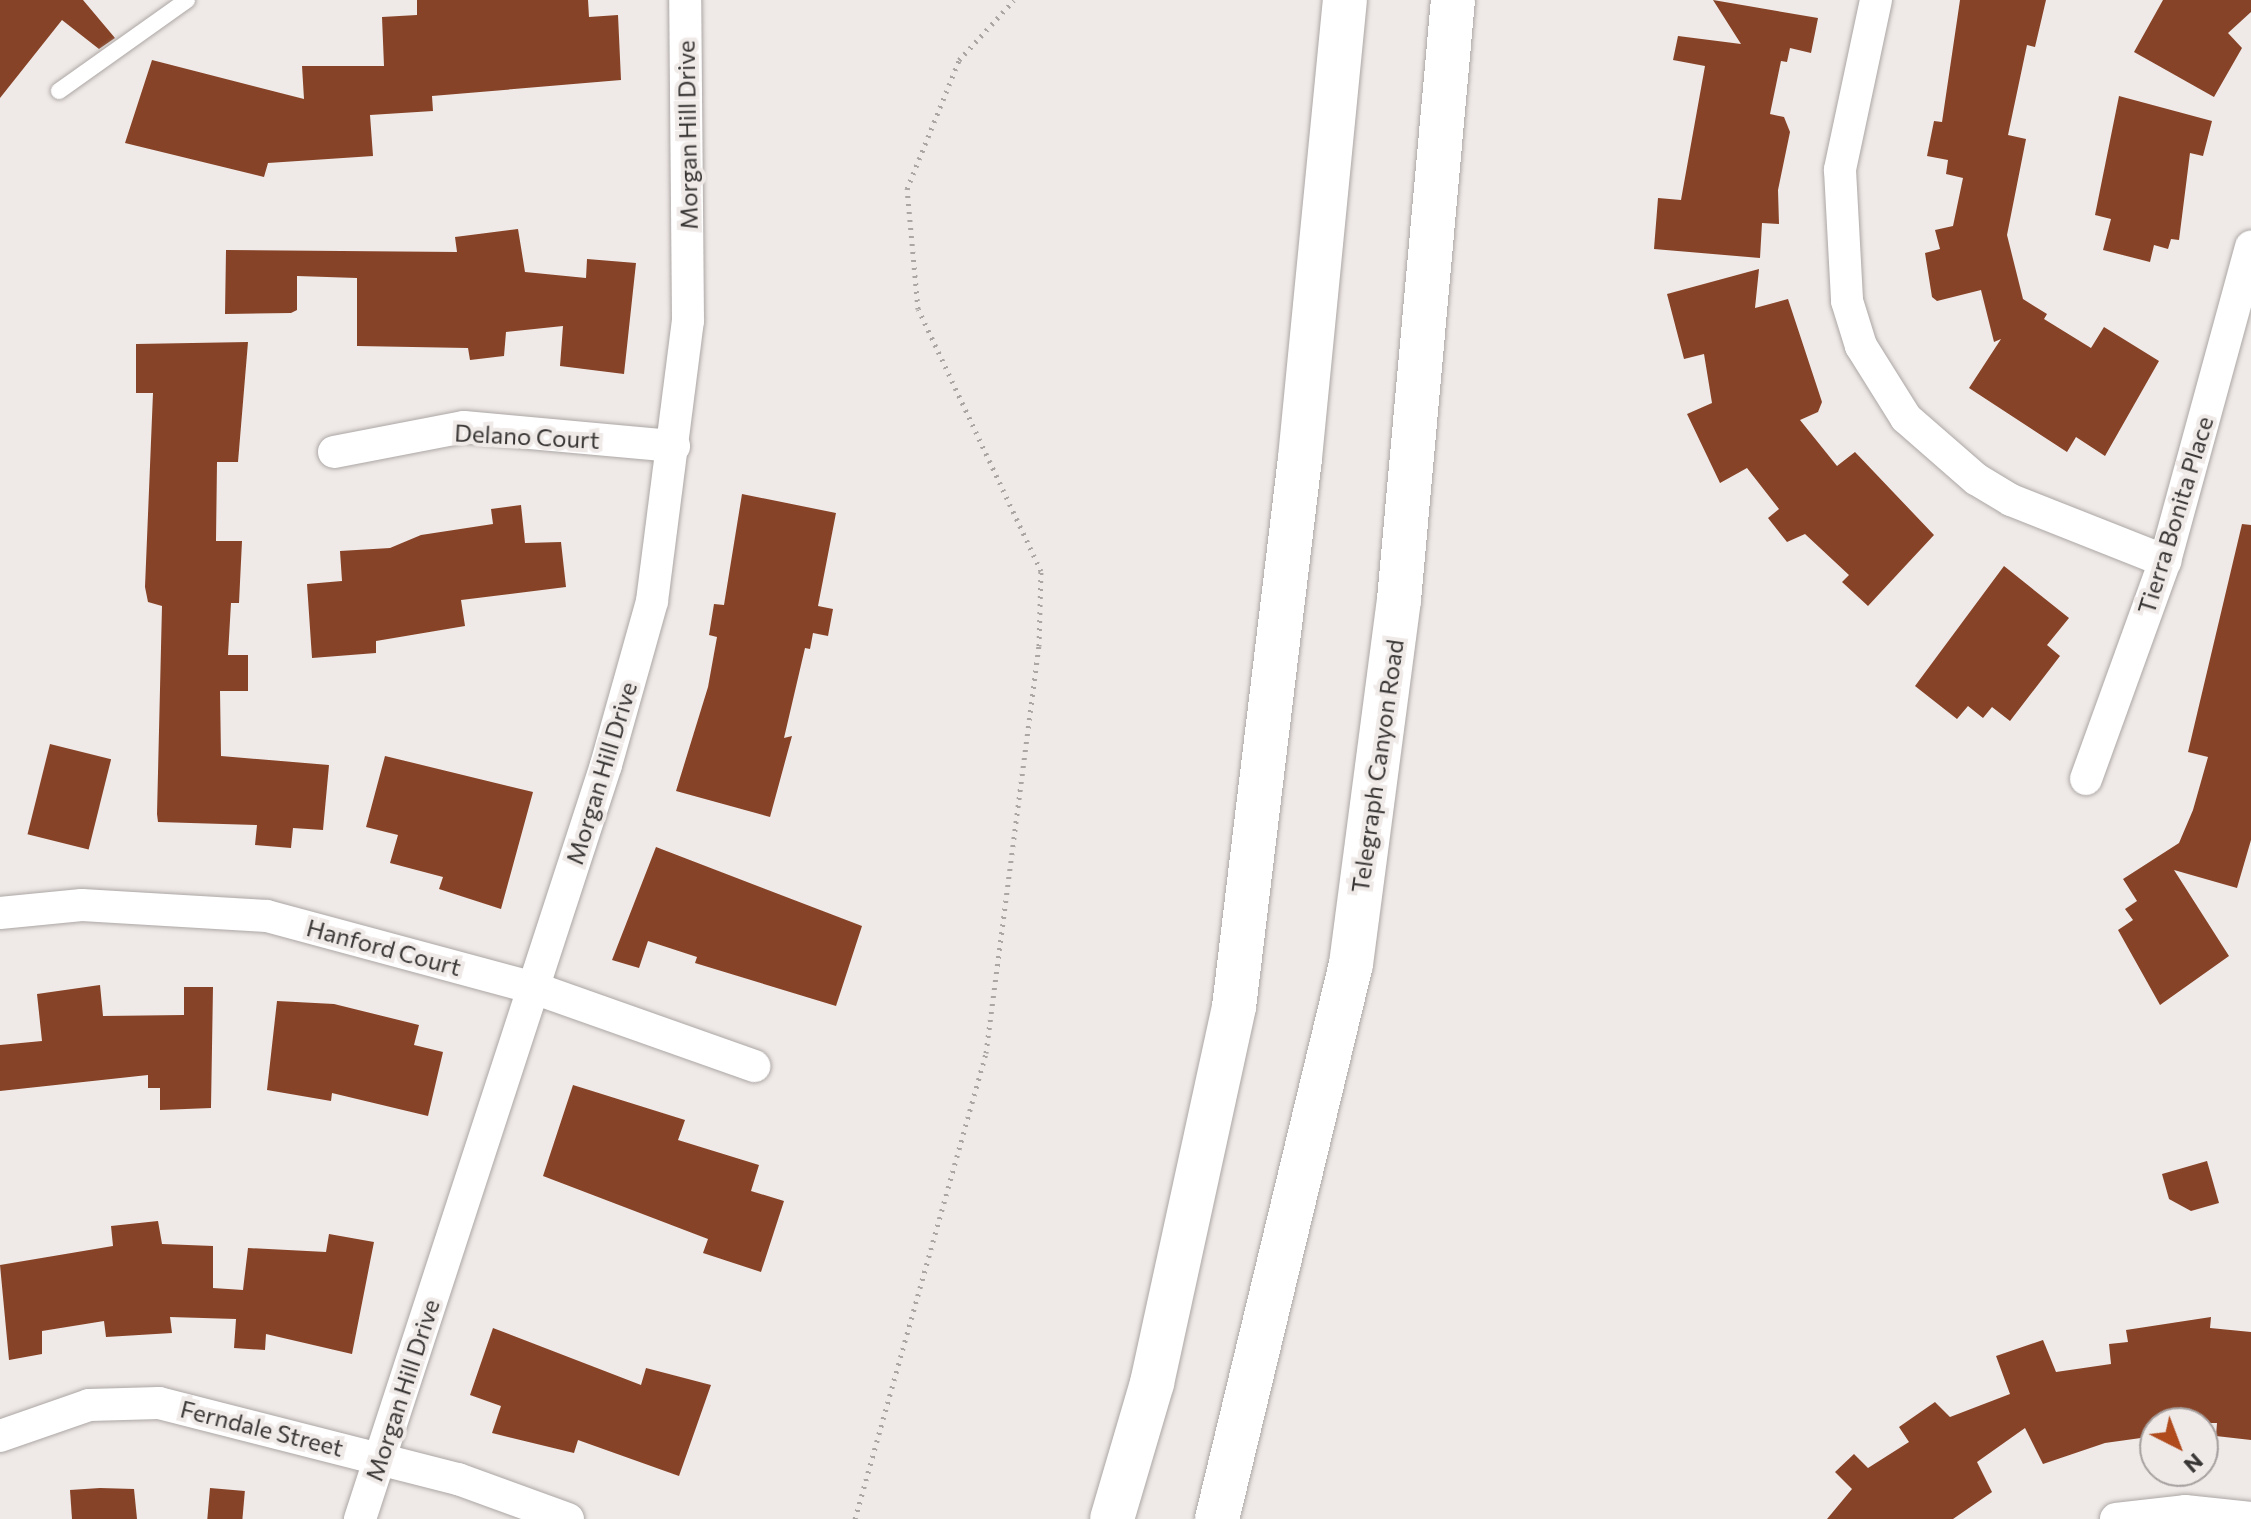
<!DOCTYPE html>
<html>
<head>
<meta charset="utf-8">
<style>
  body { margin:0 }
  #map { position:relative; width:2251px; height:1519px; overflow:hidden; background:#efe9e7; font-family:Commissioner,sans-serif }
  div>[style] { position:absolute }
  .building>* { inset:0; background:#874327; transform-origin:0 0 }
  .path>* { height:5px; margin-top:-2.5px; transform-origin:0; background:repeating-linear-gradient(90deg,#aba6a4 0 2px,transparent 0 8px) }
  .roads { filter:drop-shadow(0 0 2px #aca7a5) drop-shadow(0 0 2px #aca7a5) }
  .lane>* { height:16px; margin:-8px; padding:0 8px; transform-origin:8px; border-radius:8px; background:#fff }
  .street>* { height:32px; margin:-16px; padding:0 16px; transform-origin:16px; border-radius:16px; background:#fff }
  .primary>* { height:44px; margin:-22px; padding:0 22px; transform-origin:22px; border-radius:22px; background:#fff }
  span { translate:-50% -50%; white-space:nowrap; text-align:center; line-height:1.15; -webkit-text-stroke:8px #efe9e7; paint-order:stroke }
  .street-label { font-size:24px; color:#383635 }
  .north { position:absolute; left:2139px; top:1407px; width:80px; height:80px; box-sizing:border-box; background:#efe9e7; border:2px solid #a6a1a0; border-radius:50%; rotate:138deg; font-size:22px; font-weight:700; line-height:32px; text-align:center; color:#383635 }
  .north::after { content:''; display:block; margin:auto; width:28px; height:36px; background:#b04b1d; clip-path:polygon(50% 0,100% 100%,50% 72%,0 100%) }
</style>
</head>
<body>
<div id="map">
  <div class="building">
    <div style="clip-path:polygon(0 0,83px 0,115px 38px,99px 49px,62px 20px,0 98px)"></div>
    <div style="clip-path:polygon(417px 0,588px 0,589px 17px,618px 15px,621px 80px,432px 96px,433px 111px,370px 115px,373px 156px,268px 163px,264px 177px,125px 143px,152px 60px,304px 99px,302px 66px,384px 66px,382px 17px,417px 15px)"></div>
    <div style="clip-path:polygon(1713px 0,1818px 18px,1811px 53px,1790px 48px,1787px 62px,1781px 61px,1770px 114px,1784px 117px,1790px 132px,1778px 190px,1779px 224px,1762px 223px,1760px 258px,1654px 249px,1658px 198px,1681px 200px,1705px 66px,1673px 60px,1678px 36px,1741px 44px)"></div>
    <div style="clip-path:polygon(1960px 0,2046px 0,2035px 47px,2027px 45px,2008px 135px,2026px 139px,2007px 235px,2023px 299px,2047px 314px,2044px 319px,2091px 348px,2104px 327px,2159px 361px,2105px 456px,2076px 437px,2067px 452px,1969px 388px,2001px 339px,1994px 342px,1981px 290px,1937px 301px,1932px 297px,1925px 253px,1940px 249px,1935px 230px,1953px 226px,1963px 178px,1946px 174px,1948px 160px,1927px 156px,1934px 121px,1942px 122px)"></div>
    <div style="clip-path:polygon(2163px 0,2251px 0,2251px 12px,2228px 33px,2242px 48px,2214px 97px,2134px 52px)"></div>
    <div style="clip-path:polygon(2119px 96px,2212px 121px,2203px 156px,2190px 153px,2179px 240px,2171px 239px,2168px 249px,2154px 245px,2150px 262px,2103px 250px,2111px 219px,2095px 215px)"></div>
    <div style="clip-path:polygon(518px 229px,525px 272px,586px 278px,587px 259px,636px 263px,624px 374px,560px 366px,563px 326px,506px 332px,504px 356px,470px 360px,468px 348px,357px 346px,357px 278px,297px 276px,297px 310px,291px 313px,225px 314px,226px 250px,457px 252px,455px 237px)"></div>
    <div style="clip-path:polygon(1759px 269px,1755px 308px,1788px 299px,1822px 402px,1818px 412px,1800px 420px,1837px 466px,1855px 452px,1934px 535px,1868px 606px,1842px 582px,1849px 575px,1805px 534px,1787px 542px,1768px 518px,1779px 509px,1747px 468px,1720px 483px,1687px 414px,1712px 403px,1704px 354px,1684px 359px,1667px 294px)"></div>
    <div style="clip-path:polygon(248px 342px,238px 462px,217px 462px,216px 541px,242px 541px,239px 603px,231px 603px,228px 655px,248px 655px,248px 691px,220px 691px,221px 756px,329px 765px,323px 830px,293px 828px,291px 848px,255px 845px,257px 825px,158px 822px,157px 814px,162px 606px,148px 602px,145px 587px,153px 393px,136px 393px,136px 344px)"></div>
    <div style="clip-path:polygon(742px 494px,836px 513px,818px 606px,833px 609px,828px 636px,813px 633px,810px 649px,805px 648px,784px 738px,792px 736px,770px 817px,676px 791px,708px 687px,717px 637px,709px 635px,714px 604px,724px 605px)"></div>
    <div style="clip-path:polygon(521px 505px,525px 543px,561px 542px,566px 587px,461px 600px,465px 626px,376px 641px,376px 653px,312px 658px,307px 584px,342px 581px,340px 551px,390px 548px,421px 535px,493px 524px,491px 509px)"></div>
    <div style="clip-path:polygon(2242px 524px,2251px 525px,2251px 840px,2237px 888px,2174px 870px,2229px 956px,2160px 1005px,2118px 930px,2133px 920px,2125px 909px,2137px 901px,2123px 879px,2179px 843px,2193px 810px,2208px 757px,2188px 752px)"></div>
    <div style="clip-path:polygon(2004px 566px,2069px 618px,2047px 645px,2060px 656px,2010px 721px,1992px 707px,1983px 718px,1968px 706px,1957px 719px,1915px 686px)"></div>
    <div style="left:50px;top:744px;width:63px;height:93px;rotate:14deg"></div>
    <div style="clip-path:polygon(385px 756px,533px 792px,501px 909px,439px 889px,443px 877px,390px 863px,398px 835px,366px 827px)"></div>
    <div style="clip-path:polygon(656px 847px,862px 926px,836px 1006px,695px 963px,697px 957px,648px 941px,639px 968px,612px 960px)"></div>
    <div style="clip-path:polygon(100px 985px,103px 1016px,184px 1015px,184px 987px,213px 987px,211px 1108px,160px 1110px,160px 1088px,148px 1088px,148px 1075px,0 1091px,0 1045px,42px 1041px,37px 994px)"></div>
    <div style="clip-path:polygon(277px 1001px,334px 1004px,419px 1025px,414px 1045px,443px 1052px,428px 1116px,332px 1093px,331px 1101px,267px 1090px)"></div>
    <div style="clip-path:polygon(573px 1085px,685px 1120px,678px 1140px,759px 1165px,751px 1191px,784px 1201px,761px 1272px,703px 1253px,708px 1239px,543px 1176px)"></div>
    <div style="clip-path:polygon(2207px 1161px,2219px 1203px,2191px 1211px,2169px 1199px,2162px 1174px)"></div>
    <div style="clip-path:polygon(158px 1221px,162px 1244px,213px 1246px,213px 1288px,243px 1290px,248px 1248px,326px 1252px,329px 1234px,374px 1242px,352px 1354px,266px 1334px,265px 1350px,234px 1348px,236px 1319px,170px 1317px,172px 1333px,106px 1337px,104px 1321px,42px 1331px,42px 1354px,9px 1360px,0 1265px,113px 1246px,111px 1226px)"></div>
    <div style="clip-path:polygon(2211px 1317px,2210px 1328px,2251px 1332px,2251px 1440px,2216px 1436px,2217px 1423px,2155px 1423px,2155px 1436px,2105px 1443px,2043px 1464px,2025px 1428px,1977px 1462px,1992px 1492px,1953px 1519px,1827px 1519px,1852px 1489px,1835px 1472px,1854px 1454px,1868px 1468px,1909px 1442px,1899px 1427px,1935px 1402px,1950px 1417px,2010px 1394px,1996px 1356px,2043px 1340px,2056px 1372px,2111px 1364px,2109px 1344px,2128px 1342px,2126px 1330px)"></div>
    <div style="clip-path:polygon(493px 1328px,641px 1385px,646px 1368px,711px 1385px,679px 1476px,578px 1440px,574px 1453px,492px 1433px,501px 1406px,470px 1395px)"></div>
    <div style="clip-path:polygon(100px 1488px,134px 1489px,137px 1519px,72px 1519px,70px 1490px)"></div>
    <div style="left:210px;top:1488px;width:35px;height:31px;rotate:5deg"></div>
  </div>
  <div class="path">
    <div style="left:855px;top:1519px;width:484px;rotate:-74.3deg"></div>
    <div style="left:986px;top:1053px;width:410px;rotate:-82.6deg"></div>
    <div style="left:1039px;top:646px;width:75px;rotate:-88.5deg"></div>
    <div style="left:1041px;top:571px;width:289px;rotate:-115.1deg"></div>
    <div style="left:918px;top:309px;width:121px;rotate:-95.2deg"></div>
    <div style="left:907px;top:189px;width:139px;rotate:-68deg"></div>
    <div style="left:959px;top:60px;width:81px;rotate:-47.5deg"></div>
  </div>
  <div class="roads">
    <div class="lane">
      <div style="left:59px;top:91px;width:157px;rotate:-35.4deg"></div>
    </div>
    <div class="street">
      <div style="left:1876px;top:0;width:174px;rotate:102deg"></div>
      <div style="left:1840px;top:170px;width:131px;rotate:86.9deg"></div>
      <div style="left:1847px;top:301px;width:47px;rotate:72.7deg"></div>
      <div style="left:1861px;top:346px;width:85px;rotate:58deg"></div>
      <div style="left:1906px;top:418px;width:93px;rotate:41.1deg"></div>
      <div style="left:1976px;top:479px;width:41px;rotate:31deg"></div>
      <div style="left:2011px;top:500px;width:166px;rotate:21.6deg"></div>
      <div style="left:334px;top:452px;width:132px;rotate:-10.9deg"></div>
      <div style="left:464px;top:427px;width:211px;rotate:5.2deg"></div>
      <div style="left:2086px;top:779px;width:232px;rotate:-70.1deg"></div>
      <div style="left:2165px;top:561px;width:326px;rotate:-74.7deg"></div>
      <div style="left:0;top:913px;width:82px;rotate:-5.6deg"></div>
      <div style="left:82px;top:905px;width:185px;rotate:3.4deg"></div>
      <div style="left:267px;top:916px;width:273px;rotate:15.1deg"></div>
      <div style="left:531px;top:987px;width:237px;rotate:19.5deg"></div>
      <div style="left:0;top:1436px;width:94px;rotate:-19.2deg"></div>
      <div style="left:89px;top:1405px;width:70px;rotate:-1.6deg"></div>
      <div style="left:159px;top:1403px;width:309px;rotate:14.3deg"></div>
      <div style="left:458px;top:1479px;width:117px;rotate:20deg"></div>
      <div style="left:360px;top:1519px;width:793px;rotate:-71.93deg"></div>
      <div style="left:606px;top:765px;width:170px;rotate:-74.3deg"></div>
      <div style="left:652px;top:601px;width:282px;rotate:-82.7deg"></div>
      <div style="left:688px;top:321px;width:321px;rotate:-90.5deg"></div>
      <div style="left:2116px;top:1519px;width:69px;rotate:-6.6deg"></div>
      <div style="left:2185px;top:1511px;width:66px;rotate:6.1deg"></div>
    </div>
    <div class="primary">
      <div style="left:1112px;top:1519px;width:142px;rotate:-73.6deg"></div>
      <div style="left:1152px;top:1383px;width:385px;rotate:-77.7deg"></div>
      <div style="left:1234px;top:1007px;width:553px;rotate:-83.14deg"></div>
      <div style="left:1300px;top:458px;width:460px;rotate:-84.4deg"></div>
      <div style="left:1217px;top:1519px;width:571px;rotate:-76.43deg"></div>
      <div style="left:1351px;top:964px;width:367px;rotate:-82.5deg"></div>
      <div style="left:1399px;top:600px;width:602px;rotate:-84.86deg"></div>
    </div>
  </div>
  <div class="street-label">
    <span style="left:687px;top:135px;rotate:-91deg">Morgan Hill Drive</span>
    <span style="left:527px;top:436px;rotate:3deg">Delano Court</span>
    <span style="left:2175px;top:515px;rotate:-73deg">Tierra Bonita Place</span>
    <span style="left:1377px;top:766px;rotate:-82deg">Telegraph Canyon Road</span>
    <span style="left:601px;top:773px;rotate:-73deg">Morgan Hill Drive</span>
    <span style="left:384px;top:947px;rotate:15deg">Hanford Court</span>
    <span style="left:402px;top:1390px;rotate:-72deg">Morgan Hill Drive</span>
    <span style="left:262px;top:1428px;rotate:14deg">Ferndale Street</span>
  </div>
  <div class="north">N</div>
</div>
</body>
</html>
